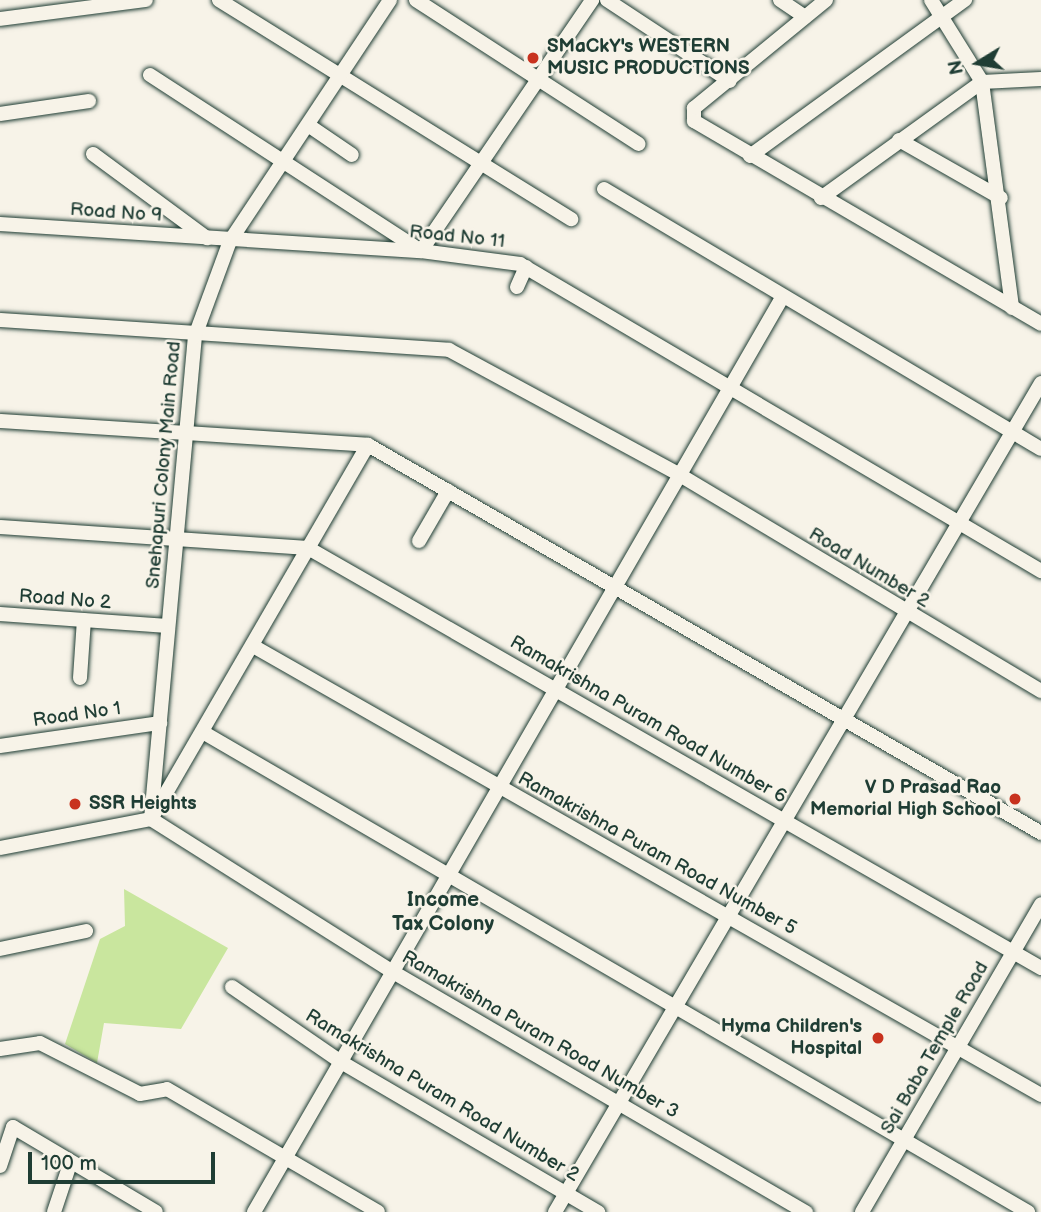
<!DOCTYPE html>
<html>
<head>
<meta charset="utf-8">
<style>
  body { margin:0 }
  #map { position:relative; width:1041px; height:1212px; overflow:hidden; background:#f7f3e8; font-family:"Balsamiq Sans",sans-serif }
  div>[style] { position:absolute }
  .green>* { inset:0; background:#c9e69e }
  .roads { filter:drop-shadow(0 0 2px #1f3d34) drop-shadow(0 0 2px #1f3d34) }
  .minor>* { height:14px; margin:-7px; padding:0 7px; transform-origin:7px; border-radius:7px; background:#f7f3e8 }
  .dots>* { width:19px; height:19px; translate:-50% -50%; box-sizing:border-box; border:4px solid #f7f3e8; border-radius:50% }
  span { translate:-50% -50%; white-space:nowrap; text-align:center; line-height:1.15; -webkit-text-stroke:5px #f7f3e8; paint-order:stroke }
  .poi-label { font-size:19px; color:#1f3d34; font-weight:700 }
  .left { translate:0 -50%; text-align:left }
  .right { translate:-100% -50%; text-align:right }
  .street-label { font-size:19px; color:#1f3d34 }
  .neighbourhood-label { font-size:21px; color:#1f3d34; font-weight:700 }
  .north { position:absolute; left:943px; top:28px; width:70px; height:70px; -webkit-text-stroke:5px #f7f3e8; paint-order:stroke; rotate:259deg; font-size:19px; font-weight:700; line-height:28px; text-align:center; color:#1f3d34 }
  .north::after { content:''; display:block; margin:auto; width:24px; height:32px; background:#1f3d34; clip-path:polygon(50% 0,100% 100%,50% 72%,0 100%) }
  .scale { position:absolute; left:28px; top:1152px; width:187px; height:32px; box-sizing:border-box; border:4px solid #1f3d34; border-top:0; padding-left:9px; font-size:21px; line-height:24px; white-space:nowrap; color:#1f3d34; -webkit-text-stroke:5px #f7f3e8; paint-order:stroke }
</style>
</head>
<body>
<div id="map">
  <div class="green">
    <div style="clip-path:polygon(124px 889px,228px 948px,181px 1029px,104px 1023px,97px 1063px,65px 1044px,100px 939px,125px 926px)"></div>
  </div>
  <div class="roads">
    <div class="minor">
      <div style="left:219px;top:0;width:415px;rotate:31.9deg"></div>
      <div style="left:416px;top:0;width:265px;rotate:32.9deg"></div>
      <div style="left:607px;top:0;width:147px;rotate:33.4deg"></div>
      <div style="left:780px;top:0;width:30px;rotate:34deg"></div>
      <div style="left:826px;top:0;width:171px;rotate:140.7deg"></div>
      <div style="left:694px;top:108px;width:13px;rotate:90deg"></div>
      <div style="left:694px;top:121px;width:402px;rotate:30.3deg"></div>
      <div style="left:931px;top:0;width:97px;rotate:58.1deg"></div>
      <div style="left:982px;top:82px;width:228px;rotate:82.4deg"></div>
      <div style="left:0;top:19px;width:147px;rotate:-7.4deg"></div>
      <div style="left:150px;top:75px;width:323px;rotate:33deg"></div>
      <div style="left:421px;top:251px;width:304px;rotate:-55.7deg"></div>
      <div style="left:0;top:114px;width:90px;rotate:-8.3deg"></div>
      <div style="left:308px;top:125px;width:53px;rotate:34.3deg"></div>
      <div style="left:899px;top:140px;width:117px;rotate:29.6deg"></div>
      <div style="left:93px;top:154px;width:142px;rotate:36.4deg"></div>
      <div style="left:750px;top:156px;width:266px;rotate:-36deg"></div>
      <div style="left:604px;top:189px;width:508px;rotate:30.75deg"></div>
      <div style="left:821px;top:198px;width:198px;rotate:-35.8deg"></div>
      <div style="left:982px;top:82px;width:59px;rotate:-2.9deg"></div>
      <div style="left:0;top:224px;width:422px;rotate:3.7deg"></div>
      <div style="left:421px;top:251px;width:100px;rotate:7.5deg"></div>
      <div style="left:520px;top:264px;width:605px;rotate:30.51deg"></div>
      <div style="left:517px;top:287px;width:22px;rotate:-66deg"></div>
      <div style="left:0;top:320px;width:450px;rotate:3.8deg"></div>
      <div style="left:449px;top:350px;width:263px;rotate:28.4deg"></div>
      <div style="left:680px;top:475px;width:421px;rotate:30.9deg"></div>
      <div style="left:0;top:421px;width:369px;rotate:3.7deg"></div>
      <div style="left:368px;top:445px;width:777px;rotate:29.96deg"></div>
      <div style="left:0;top:527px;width:309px;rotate:3.9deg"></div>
      <div style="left:308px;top:548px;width:845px;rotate:29.81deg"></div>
      <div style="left:419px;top:541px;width:58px;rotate:-59.9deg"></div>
      <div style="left:0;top:614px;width:168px;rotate:4.1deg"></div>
      <div style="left:253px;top:646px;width:907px;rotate:29.67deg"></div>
      <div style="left:80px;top:678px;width:58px;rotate:-86.1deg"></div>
      <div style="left:206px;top:734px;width:951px;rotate:30.18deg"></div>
      <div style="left:0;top:746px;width:162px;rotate:-8.2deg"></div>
      <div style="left:151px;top:819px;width:485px;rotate:-84.8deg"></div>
      <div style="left:195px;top:336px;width:101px;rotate:-69.8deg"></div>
      <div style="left:230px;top:241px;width:289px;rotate:-56.4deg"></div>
      <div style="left:151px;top:819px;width:286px;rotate:32.3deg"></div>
      <div style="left:393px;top:972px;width:478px;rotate:30.2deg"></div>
      <div style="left:0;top:848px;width:154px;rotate:-10.9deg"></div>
      <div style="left:151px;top:819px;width:432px;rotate:-59.9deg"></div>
      <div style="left:0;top:949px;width:88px;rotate:-11.8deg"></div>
      <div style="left:232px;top:987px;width:132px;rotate:34.5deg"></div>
      <div style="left:341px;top:1062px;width:298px;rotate:30.3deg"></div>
      <div style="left:0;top:1049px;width:40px;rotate:-8.5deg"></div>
      <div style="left:40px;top:1043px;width:112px;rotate:27deg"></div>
      <div style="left:140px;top:1094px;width:27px;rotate:-10deg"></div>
      <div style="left:167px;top:1089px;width:244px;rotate:30.2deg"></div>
      <div style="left:0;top:1166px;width:41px;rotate:-71.6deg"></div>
      <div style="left:13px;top:1127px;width:166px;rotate:30.7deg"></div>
      <div style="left:54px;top:1212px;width:51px;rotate:-71.6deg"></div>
      <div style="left:254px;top:1212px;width:1056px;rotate:-59.99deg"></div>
      <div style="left:555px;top:1212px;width:961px;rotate:-59.62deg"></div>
      <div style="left:862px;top:1212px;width:356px;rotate:-59.8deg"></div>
    </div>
  </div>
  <div class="dots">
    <div style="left:533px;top:58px;background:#c8321e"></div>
    <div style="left:1015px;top:799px;background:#c8321e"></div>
    <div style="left:75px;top:804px;background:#c8321e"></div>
    <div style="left:878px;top:1038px;background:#c8321e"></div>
  </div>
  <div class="poi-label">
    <span class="left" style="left:547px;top:58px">SMaCkY's WESTERN<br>MUSIC PRODUCTIONS</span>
    <span class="right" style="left:1001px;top:799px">V D Prasad Rao<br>Memorial High School</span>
    <span class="left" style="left:89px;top:804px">SSR Heights</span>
    <span class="right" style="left:862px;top:1038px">Hyma Children's<br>Hospital</span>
  </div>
  <div class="street-label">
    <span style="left:116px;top:213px;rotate:4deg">Road No 9</span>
    <span style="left:457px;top:237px;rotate:6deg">Road No 11</span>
    <span style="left:164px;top:465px;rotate:-85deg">Snehapuri Colony Main Road</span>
    <span style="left:869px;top:568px;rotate:31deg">Road Number 2</span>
    <span style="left:65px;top:600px;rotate:4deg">Road No 2</span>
    <span style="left:77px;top:715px;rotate:-8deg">Road No 1</span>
    <span style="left:648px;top:720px;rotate:30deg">Ramakrishna Puram Road Number 6</span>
    <span style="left:657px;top:854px;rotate:29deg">Ramakrishna Puram Road Number 5</span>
    <span style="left:540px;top:1035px;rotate:30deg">Ramakrishna Puram Road Number 3</span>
    <span style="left:935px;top:1048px;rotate:-60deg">Sai Baba Temple Road</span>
    <span style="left:442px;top:1096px;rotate:31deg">Ramakrishna Puram Road Number 2</span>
  </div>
  <div class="neighbourhood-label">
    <span style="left:443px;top:912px">Income<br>Tax Colony</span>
  </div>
  <div class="north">N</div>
  <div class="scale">100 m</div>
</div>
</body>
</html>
